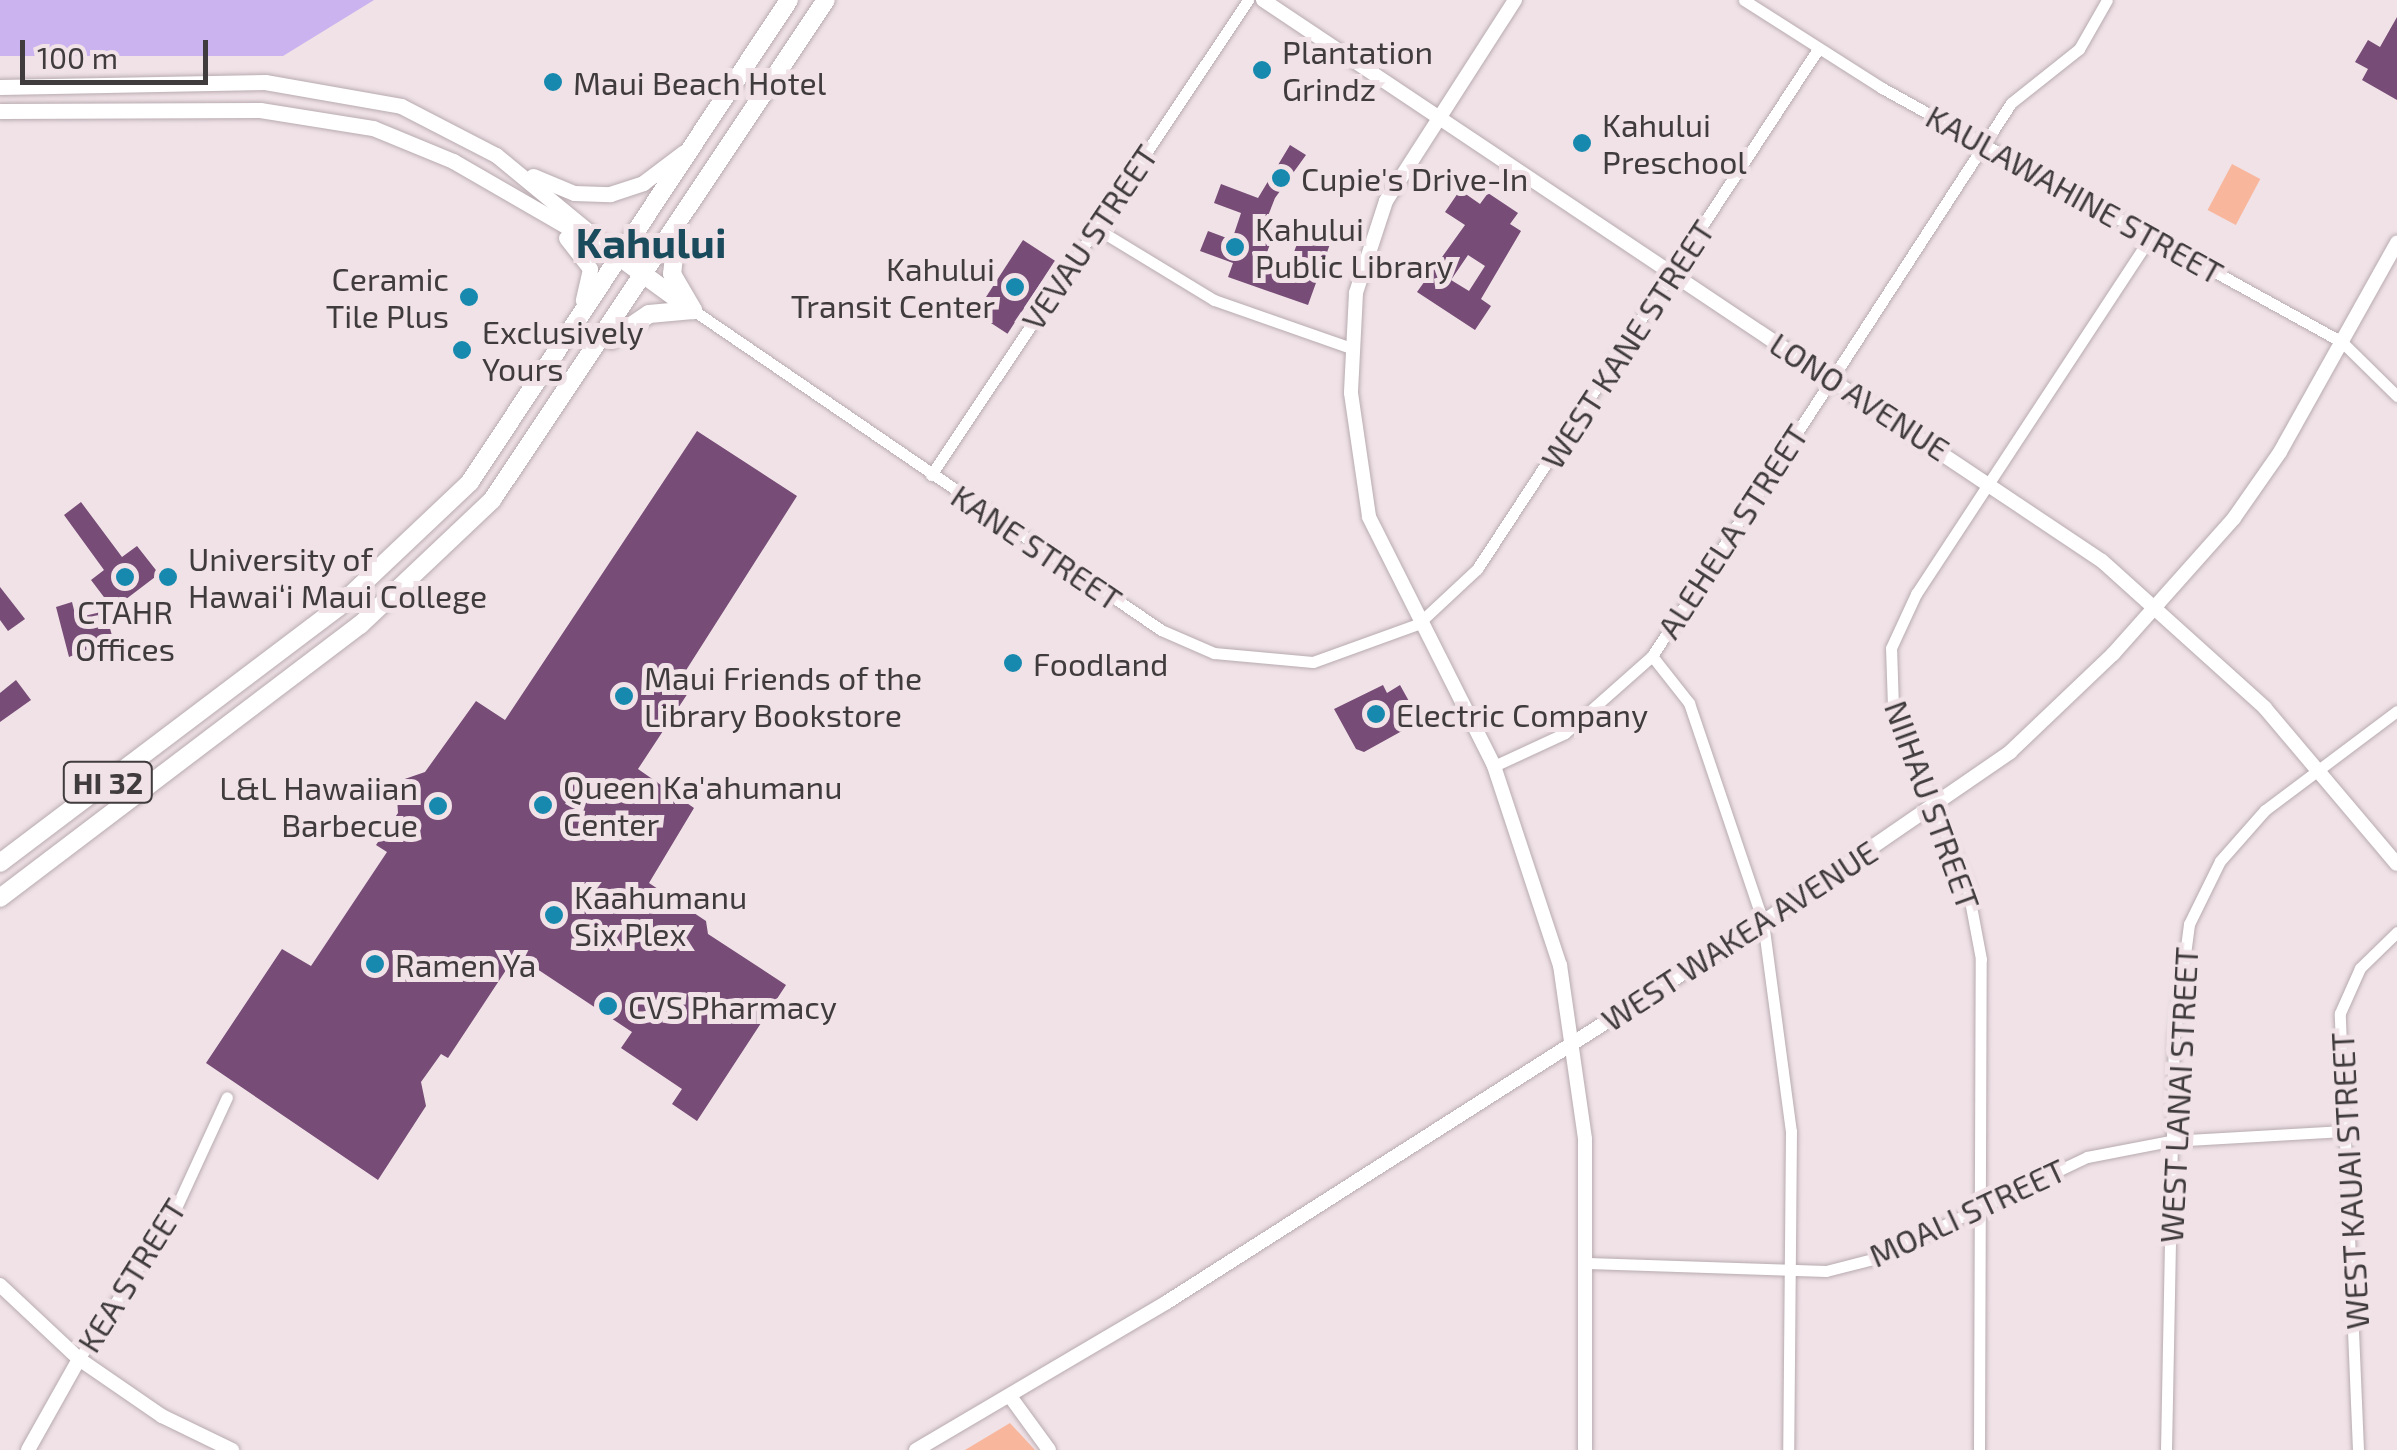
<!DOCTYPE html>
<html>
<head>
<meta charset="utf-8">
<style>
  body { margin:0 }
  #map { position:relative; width:2397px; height:1450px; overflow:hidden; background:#f0e2e7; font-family:"Exo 2",sans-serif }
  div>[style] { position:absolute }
  .green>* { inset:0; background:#f8b79d; transform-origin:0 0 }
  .water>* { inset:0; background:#cab3ef }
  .building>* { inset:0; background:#774c77; transform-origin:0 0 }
  .roads { filter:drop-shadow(0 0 2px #b8abb0) drop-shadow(0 0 2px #b8abb0) }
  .minor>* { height:11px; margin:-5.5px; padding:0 5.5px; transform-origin:5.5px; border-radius:5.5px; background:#fff }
  .tertiary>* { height:14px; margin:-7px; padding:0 7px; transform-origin:7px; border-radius:7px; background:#fff }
  .secondary>* { height:15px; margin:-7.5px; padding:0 7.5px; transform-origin:7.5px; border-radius:7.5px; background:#fff }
  .primary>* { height:18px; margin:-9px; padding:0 9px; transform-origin:9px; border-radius:9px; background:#fff }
  .dots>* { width:28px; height:28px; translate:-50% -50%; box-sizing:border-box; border:5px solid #f0e2e7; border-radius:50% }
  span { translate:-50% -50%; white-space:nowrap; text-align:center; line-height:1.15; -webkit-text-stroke:10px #f0e2e7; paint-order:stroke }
  .shield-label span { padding:2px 8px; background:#f0e2e7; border:2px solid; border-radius:8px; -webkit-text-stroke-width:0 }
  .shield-label { font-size:30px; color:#403b3d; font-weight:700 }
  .poi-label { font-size:32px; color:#403b3d }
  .left { translate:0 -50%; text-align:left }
  .right { translate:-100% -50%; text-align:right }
  .street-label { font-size:32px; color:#403b3d }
  .district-label { font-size:42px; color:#1a4b5d; font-weight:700 }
  .scale { position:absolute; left:20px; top:40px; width:188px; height:45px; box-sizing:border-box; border:5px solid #403b3d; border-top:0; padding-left:12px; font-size:30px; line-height:35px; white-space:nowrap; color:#403b3d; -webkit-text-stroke:8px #f0e2e7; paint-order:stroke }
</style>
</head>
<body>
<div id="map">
  <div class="green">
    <div style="left:2232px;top:164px;width:32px;height:52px;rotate:28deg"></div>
    <div style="clip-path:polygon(1010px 1423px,1035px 1450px,965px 1450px)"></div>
  </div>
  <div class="water">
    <div style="clip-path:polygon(0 0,374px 0,283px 56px,0 56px)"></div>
  </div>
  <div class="building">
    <div style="clip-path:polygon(2397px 17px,2397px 100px,2362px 80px,2368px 69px,2355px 62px,2368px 40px,2380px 47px)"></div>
    <div style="clip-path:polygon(1290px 145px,1306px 155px,1275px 198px,1266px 221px,1277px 225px,1266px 255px,1290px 263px,1301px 233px,1330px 244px,1308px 305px,1228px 277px,1233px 263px,1200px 251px,1208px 231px,1232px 240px,1241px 213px,1214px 203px,1221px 184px,1258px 198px)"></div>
    <div style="clip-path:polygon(evenodd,1460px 190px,1480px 204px,1488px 193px,1518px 213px,1510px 224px,1521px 231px,1481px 299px,1491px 306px,1475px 330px,1417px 292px,1465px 225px,1445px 212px,1460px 190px,1468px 255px,1485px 266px,1469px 291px,1451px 280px,1468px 255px)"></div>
    <div style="left:1023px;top:240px;width:38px;height:87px;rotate:33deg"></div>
    <div style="clip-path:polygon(697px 431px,797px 496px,676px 686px,688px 693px,638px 769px,694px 808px,649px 883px,706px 921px,708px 934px,786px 985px,697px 1121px,672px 1104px,682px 1089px,621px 1048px,632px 1032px,516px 955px,448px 1058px,441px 1054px,421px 1082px,426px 1106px,378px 1180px,206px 1063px,282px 949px,311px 966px,387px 852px,376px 845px,398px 813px,396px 782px,425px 772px,476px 701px,505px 720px)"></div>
    <div style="clip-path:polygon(81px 502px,122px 557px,137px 546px,159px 574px,113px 609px,91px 580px,104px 570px,64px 515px)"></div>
    <div style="clip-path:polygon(0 587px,25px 619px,8px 631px,0 620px)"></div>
    <div style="clip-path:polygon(72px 602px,76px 618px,105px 611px,113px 639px,69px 657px,56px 607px)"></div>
    <div style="clip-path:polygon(16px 680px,31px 700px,0 722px,0 693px)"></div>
    <div style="clip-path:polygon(1383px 685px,1387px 693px,1400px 685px,1420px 721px,1364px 752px,1356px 749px,1334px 709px)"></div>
  </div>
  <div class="roads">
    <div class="minor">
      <div style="left:1744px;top:0;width:164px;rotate:32.5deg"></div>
      <div style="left:1882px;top:88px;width:525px;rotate:28.91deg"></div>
      <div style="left:2342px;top:342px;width:77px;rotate:44.5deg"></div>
      <div style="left:1094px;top:227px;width:140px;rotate:31.3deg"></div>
      <div style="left:1214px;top:300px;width:145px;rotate:19.3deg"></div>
      <div style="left:693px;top:310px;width:567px;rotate:34.36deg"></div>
      <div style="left:1161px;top:630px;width:58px;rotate:23.5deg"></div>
      <div style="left:1214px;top:653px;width:99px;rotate:5.2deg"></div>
      <div style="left:1313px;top:662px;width:112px;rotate:-19.9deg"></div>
      <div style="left:1418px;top:624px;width:81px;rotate:-43deg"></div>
      <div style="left:1477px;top:569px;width:622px;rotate:-56.74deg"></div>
      <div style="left:931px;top:475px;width:571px;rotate:-56.28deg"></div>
      <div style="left:1652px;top:656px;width:60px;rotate:51.8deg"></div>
      <div style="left:1689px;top:703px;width:231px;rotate:71.3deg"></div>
      <div style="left:1763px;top:922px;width:211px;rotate:82.4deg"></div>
      <div style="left:1791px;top:1131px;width:319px;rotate:90.5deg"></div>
      <div style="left:1494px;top:766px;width:78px;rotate:-24.9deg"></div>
      <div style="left:1565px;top:733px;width:116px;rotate:-41.5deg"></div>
      <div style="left:1652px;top:656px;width:659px;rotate:-57.01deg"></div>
      <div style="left:2011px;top:103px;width:87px;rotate:-38.5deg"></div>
      <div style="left:2079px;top:49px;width:56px;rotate:-60.3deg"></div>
      <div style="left:1588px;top:1263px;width:238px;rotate:1.9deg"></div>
      <div style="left:1826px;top:1271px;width:49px;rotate:-14.3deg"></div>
      <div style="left:1873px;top:1259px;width:237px;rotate:-25.5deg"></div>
      <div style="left:2087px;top:1157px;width:85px;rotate:-10.9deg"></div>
      <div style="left:2170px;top:1141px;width:174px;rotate:-3.3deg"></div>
      <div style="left:79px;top:1359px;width:177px;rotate:-57.2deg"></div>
      <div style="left:175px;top:1210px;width:124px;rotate:-65.3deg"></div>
      <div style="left:1979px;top:1450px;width:491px;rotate:-89.8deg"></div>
      <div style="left:1981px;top:959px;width:75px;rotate:-100.7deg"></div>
      <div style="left:1967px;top:885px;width:193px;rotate:-112.6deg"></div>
      <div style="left:1893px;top:707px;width:59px;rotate:-91.9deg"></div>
      <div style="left:1891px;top:648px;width:60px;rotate:-65.2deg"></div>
      <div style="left:1916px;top:594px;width:428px;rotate:-56.7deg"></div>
      <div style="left:2166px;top:1450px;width:412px;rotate:-88.9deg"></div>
      <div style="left:2174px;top:1038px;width:115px;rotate:-82.5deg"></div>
      <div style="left:2189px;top:924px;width:70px;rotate:-63.8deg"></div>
      <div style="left:2220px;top:861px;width:68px;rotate:-48.6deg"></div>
      <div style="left:2265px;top:810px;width:165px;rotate:-36.9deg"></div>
      <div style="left:2358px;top:1450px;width:437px;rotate:-92.4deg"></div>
      <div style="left:2340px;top:1013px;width:49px;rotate:-66deg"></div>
      <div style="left:2360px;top:968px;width:52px;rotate:-44.2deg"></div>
    </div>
    <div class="tertiary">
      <div style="left:1263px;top:0;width:1009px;rotate:33.77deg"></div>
      <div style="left:2102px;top:561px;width:219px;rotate:42deg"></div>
      <div style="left:2265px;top:708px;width:204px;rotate:49.8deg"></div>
      <div style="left:1515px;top:0;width:239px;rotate:122.7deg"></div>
      <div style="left:1386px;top:201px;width:97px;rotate:108.1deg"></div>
      <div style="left:1356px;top:293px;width:100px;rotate:92.9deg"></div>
      <div style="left:1351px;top:393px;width:125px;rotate:81.7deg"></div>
      <div style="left:1369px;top:517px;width:279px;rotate:63.3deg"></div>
      <div style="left:1494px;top:766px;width:210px;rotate:71.7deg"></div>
      <div style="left:1560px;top:965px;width:176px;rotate:81.8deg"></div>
      <div style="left:1585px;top:1139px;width:311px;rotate:90deg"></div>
      <div style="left:0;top:1285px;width:108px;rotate:43.1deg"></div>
      <div style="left:79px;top:1359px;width:101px;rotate:34.5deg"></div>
      <div style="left:162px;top:1416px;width:78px;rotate:25.9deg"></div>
      <div style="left:1012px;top:1399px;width:63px;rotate:54deg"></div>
      <div style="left:28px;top:1450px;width:104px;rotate:-60.7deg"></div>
      <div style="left:916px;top:1450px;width:291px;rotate:-30.5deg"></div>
      <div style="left:1167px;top:1302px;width:707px;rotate:-32.52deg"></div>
      <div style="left:1763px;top:922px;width:300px;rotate:-34.5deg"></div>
      <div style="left:2010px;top:752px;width:142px;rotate:-43.6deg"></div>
      <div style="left:2113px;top:654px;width:182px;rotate:-48.3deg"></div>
      <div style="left:2234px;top:518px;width:80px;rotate:-55.1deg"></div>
      <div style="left:2280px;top:452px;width:240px;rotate:-60.8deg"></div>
    </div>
    <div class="secondary">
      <div style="left:0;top:87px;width:265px;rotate:-1.1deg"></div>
      <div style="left:265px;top:82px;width:138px;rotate:10deg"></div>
      <div style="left:401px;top:106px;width:107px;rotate:27.3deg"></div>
      <div style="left:496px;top:155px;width:162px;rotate:39.5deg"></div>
      <div style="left:0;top:111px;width:260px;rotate:-0.2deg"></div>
      <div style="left:260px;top:110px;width:114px;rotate:9.1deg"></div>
      <div style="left:373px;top:128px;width:87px;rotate:22.4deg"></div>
      <div style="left:453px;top:161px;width:194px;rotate:30deg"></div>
      <div style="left:533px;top:176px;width:44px;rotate:22.5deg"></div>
      <div style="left:574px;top:193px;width:36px;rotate:2deg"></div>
      <div style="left:610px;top:194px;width:35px;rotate:-18deg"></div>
      <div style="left:643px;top:183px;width:51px;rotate:-37.1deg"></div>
      <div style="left:566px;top:238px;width:39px;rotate:52deg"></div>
      <div style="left:590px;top:269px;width:32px;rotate:103deg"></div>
    </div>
    <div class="primary">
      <div style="left:676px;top:237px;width:37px;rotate:96deg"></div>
      <div style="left:672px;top:274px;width:42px;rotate:59.7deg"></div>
      <div style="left:621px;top:258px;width:73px;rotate:36.1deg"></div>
      <div style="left:611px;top:340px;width:46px;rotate:-34.4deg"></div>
      <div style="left:649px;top:314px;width:44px;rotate:-5.2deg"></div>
      <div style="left:0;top:863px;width:424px;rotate:-37.1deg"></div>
      <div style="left:338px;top:607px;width:182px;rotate:-43.4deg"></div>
      <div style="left:470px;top:482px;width:578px;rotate:-56.5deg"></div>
      <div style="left:0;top:898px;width:452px;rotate:-37.2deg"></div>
      <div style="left:360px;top:625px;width:182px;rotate:-43.4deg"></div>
      <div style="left:492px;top:500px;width:601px;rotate:-56.26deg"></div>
    </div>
  </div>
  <div class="dots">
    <div style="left:1262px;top:70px;background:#1789ae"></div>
    <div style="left:553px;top:82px;background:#1789ae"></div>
    <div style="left:1582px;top:143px;background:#1789ae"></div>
    <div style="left:1281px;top:178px;background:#1789ae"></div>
    <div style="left:1235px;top:247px;background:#1789ae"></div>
    <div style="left:1015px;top:287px;background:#1789ae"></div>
    <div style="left:469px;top:297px;background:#1789ae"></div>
    <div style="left:462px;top:350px;background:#1789ae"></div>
    <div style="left:125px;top:577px;background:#1789ae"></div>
    <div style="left:168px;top:577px;background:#1789ae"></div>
    <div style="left:1013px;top:663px;background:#1789ae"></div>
    <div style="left:624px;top:696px;background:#1789ae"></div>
    <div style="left:1376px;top:714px;background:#1789ae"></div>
    <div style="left:543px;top:805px;background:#1789ae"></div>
    <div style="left:438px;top:806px;background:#1789ae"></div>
    <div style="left:554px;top:915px;background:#1789ae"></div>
    <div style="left:375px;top:964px;background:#1789ae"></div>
    <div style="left:608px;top:1006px;background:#1789ae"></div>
  </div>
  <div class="shield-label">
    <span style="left:108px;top:782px">HI 32</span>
  </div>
  <div class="poi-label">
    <span class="left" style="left:1282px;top:70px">Plantation<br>Grindz</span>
    <span class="left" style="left:573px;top:82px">Maui Beach Hotel</span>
    <span class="left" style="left:1602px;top:143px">Kahului<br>Preschool</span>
    <span class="left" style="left:1301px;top:178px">Cupie's Drive-In</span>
    <span class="left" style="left:1255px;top:247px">Kahului<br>Public Library</span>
    <span class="right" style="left:995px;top:287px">Kahului<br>Transit Center</span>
    <span class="right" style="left:449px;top:297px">Ceramic<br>Tile Plus</span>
    <span class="left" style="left:482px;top:350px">Exclusively<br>Yours</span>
    <span class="left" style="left:188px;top:577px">University of<br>Hawai‘i Maui College</span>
    <span style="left:125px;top:630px">CTAHR<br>Offices</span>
    <span class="left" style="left:1033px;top:663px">Foodland</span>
    <span class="left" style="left:644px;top:696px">Maui Friends of the<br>Library Bookstore</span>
    <span class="left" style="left:1396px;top:714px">Electric Company</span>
    <span class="left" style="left:563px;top:805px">Queen Ka'ahumanu<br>Center</span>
    <span class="right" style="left:418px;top:806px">L&amp;L Hawaiian<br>Barbecue</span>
    <span class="left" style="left:574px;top:915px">Kaahumanu<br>Six Plex</span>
    <span class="left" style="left:395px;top:964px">Ramen Ya</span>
    <span class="left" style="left:628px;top:1006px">CVS Pharmacy</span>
  </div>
  <div class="street-label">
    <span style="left:2075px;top:194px;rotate:29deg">KAULAWAHINE STREET</span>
    <span style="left:1089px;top:237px;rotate:-56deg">VEVAU STREET</span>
    <span style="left:1627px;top:344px;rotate:-57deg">WEST KANE STREET</span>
    <span style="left:1860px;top:396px;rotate:33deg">LONO AVENUE</span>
    <span style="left:1732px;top:531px;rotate:-57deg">ALEHELA STREET</span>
    <span style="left:1037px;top:547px;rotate:34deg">KANE STREET</span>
    <span style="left:1933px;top:805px;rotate:70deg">NIIHAU STREET</span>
    <span style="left:1739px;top:935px;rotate:-33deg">WEST WAKEA AVENUE</span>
    <span style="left:2178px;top:1095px;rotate:-87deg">WEST LANAI STREET</span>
    <span style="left:2349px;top:1181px;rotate:-93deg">WEST KAUAI STREET</span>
    <span style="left:1967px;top:1212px;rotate:-25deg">MOALI STREET</span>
    <span style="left:131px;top:1275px;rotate:-58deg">KEA STREET</span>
  </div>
  <div class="district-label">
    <span style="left:651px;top:241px">Kahului</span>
  </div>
  <div class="scale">100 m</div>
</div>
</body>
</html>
